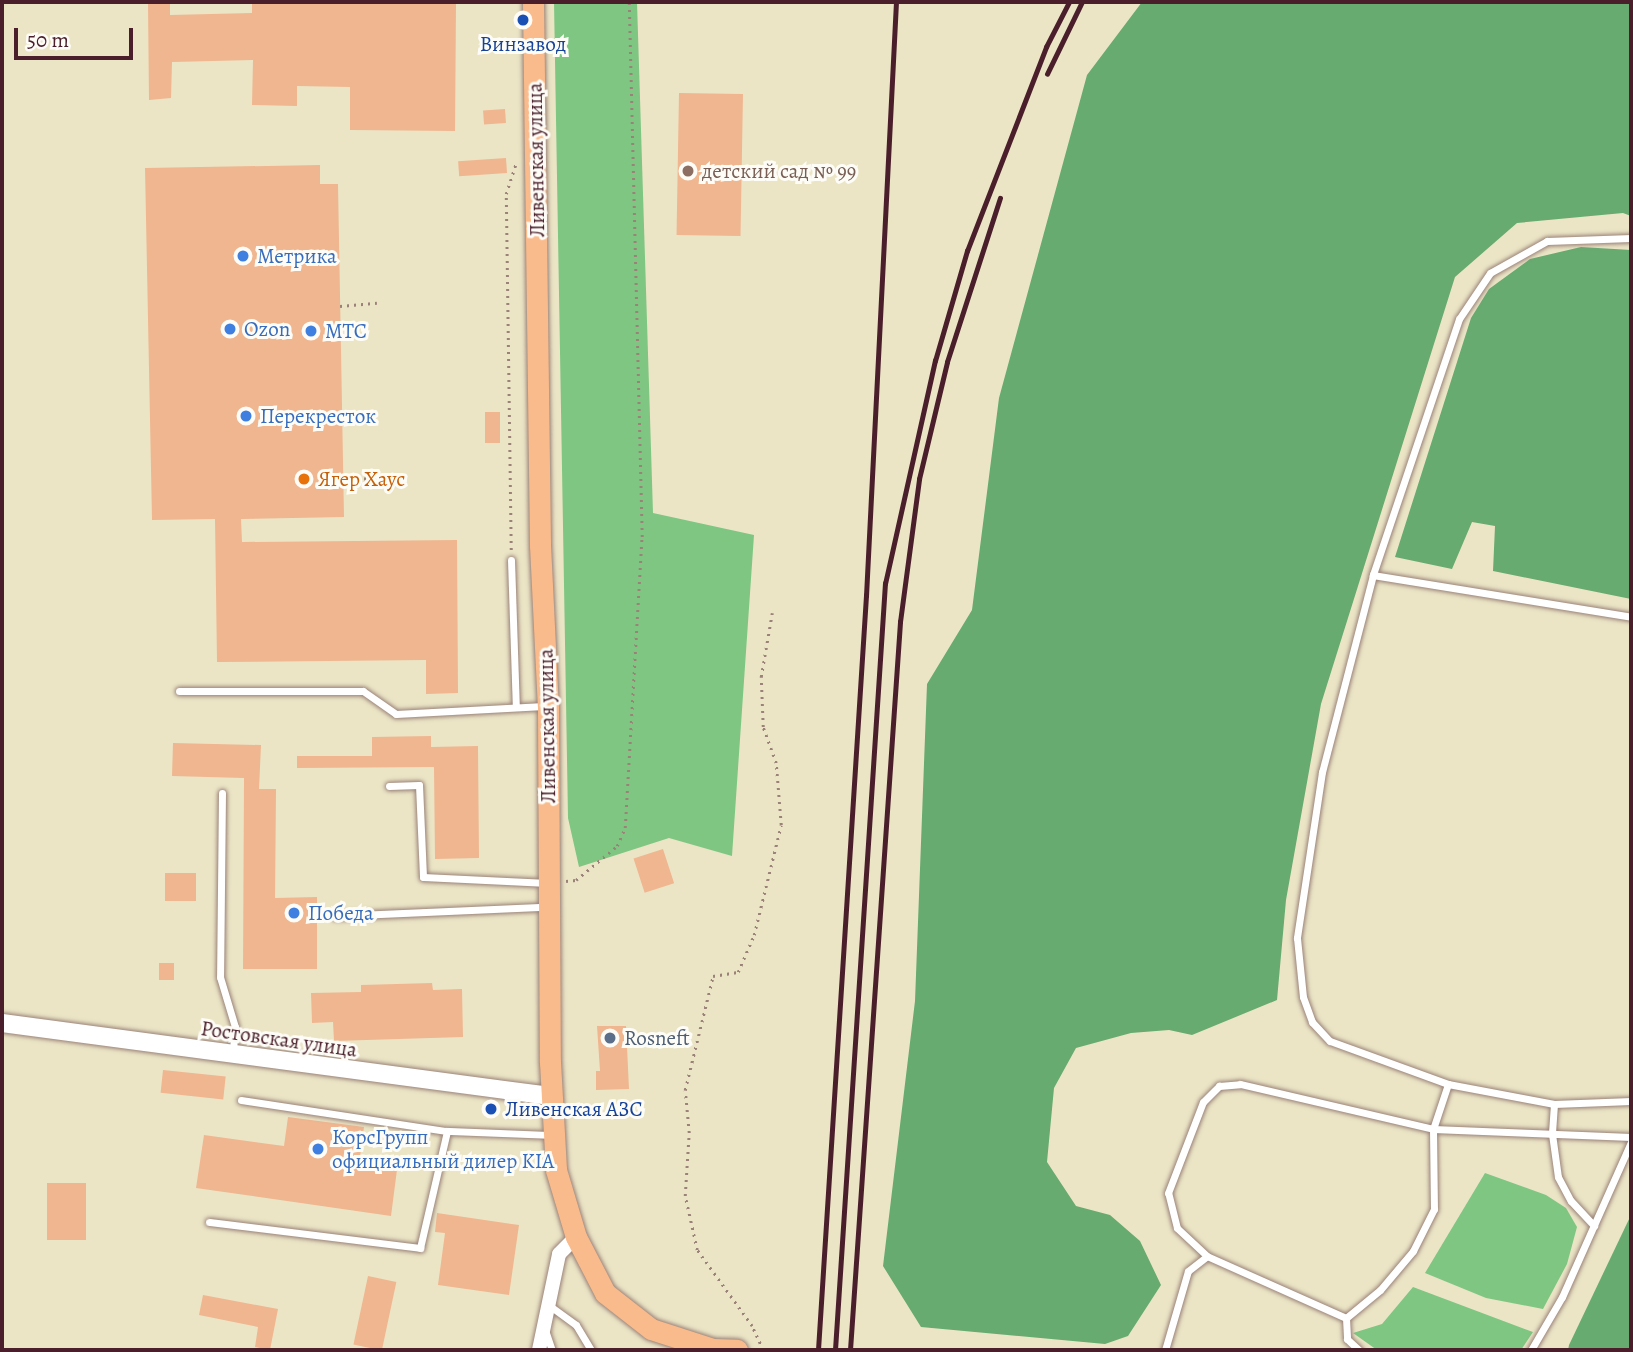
<!DOCTYPE html>
<html>
<head>
<meta charset="utf-8">
<style>
  body { margin:0 }
  #map { position:relative; width:1633px; height:1352px; overflow:hidden; background:#ebe5c6; font-family:Alegreya,serif }
  div>[style] { position:absolute }
  .green>* { inset:0; background:#7fc682 }
  .forest>* { inset:0; background:#67ab70 }
  .building>* { inset:0; background:#efb690; transform-origin:0 0 }
  .path>* { height:2.5px; margin-top:-1.25px; transform-origin:0; background:repeating-linear-gradient(90deg,#9a8278 0 2px,transparent 0 7px) }
  .roads { filter:drop-shadow(0 0 2px #9a8278) drop-shadow(0 0 2px #9a8278) }
  .service>* { height:7px; margin:-3.5px; padding:0 3.5px; transform-origin:3.5px; border-radius:3.5px; background:#fff }
  .minor>* { height:14px; margin:-7px; padding:0 7px; transform-origin:7px; border-radius:7px; background:#fff }
  .tertiary>* { height:18px; margin:-9px; padding:0 9px; transform-origin:9px; border-radius:9px; background:#fff }
  .primary>* { height:21px; margin:-10.5px; padding:0 10.5px; transform-origin:10.5px; border-radius:10.5px; background:#fabb8c }
  .rail>* { height:4.5px; margin:-2.25px; padding:0 2.25px; transform-origin:2.25px; border-radius:2.25px; background:#4a1f2b }
  .dots>* { width:19px; height:19px; translate:-50% -50%; box-sizing:border-box; border:4px solid #fdfcf7; border-radius:50% }
  span { translate:-50% -50%; white-space:nowrap; text-align:center; line-height:1.15; -webkit-text-stroke:6px #fdfcf7; paint-order:stroke }
  .transit-label { font-size:21px; color:#164399 }
  .left { translate:0 -50%; text-align:left }
  .street-label { font-size:21px; color:#4a1f2b }
  .education-label { font-size:21px; color:#785e54 }
  .shop-label { font-size:21px; color:#366cbe }
  .food-label { font-size:21px; color:#c56008 }
  .service-label { font-size:21px; color:#4e5e75 }
  .frame { position:absolute; inset:0; border:4px solid #4a1f2b; pointer-events:none }
  .scale { position:absolute; left:14px; top:28px; width:119px; height:32px; box-sizing:border-box; border:4px solid #4a1f2b; border-top:0; padding-left:9px; font-size:21px; line-height:24px; white-space:nowrap; color:#4a1f2b; -webkit-text-stroke:5px #fdfcf7; paint-order:stroke }
</style>
</head>
<body>
<div id="map">
  <div class="green">
    <div style="clip-path:polygon(554px 2px,637px 2px,653px 513px,754px 535px,732px 856px,669px 838px,579px 867px,568px 818px)"></div>
    <div style="clip-path:polygon(1485px 1173px,1546px 1195px,1566px 1208px,1577px 1227px,1567px 1264px,1543px 1309px,1486px 1298px,1425px 1273px)"></div>
    <div style="clip-path:polygon(1413px 1287px,1533px 1332px,1521px 1350px,1377px 1350px,1353px 1333px,1382px 1324px)"></div>
  </div>
  <div class="forest">
    <div style="clip-path:polygon(1142px 2px,1631px 2px,1631px 216px,1623px 213px,1517px 223px,1455px 277px,1321px 704px,1286px 900px,1277px 1000px,1192px 1035px,1169px 1030px,1131px 1033px,1076px 1048px,1054px 1088px,1047px 1162px,1076px 1206px,1110px 1215px,1140px 1241px,1161px 1285px,1128px 1336px,1105px 1344px,921px 1327px,883px 1266px,915px 1001px,927px 684px,972px 610px,999px 398px,1087px 75px)"></div>
    <div style="clip-path:polygon(1581px 247px,1631px 250px,1631px 599px,1493px 571px,1495px 526px,1472px 522px,1452px 569px,1395px 557px,1471px 318px,1489px 289px,1530px 259px)"></div>
    <div style="clip-path:polygon(1631px 1215px,1631px 1350px,1568px 1350px,1569px 1345px)"></div>
  </div>
  <div class="building">
    <div style="clip-path:polygon(148px 2px,170px 2px,170px 15px,252px 13px,252px 2px,456px 2px,455px 131px,350px 130px,350px 87px,297px 86px,297px 106px,252px 105px,253px 60px,172px 62px,171px 98px,149px 100px)"></div>
    <div style="left:679px;top:93px;width:64px;height:142px;rotate:1deg"></div>
    <div style="left:505px;top:109px;width:14px;height:22px;rotate:86deg"></div>
    <div style="left:506px;top:158px;width:15px;height:48px;rotate:86deg"></div>
    <div style="clip-path:polygon(320px 165px,320px 184px,338px 184px,344px 517px,241px 519px,242px 542px,457px 540px,458px 693px,426px 694px,426px 660px,217px 662px,215px 519px,152px 520px,145px 168px)"></div>
    <div style="left:485px;top:412px;width:15px;height:31px"></div>
    <div style="clip-path:polygon(431px 736px,431px 747px,478px 746px,479px 858px,435px 859px,434px 767px,297px 768px,297px 756px,372px 756px,372px 737px)"></div>
    <div style="clip-path:polygon(173px 743px,261px 745px,259px 789px,276px 789px,275px 898px,317px 897px,317px 969px,243px 969px,244px 778px,172px 776px)"></div>
    <div style="left:663px;top:849px;width:36px;height:31px;rotate:72deg"></div>
    <div style="left:165px;top:873px;width:31px;height:28px"></div>
    <div style="left:159px;top:963px;width:15px;height:17px"></div>
    <div style="clip-path:polygon(432px 983px,433px 990px,462px 989px,463px 1037px,334px 1041px,333px 1022px,312px 1023px,311px 993px,361px 992px,361px 985px)"></div>
    <div style="clip-path:polygon(597px 1026px,626px 1026px,629px 1089px,596px 1090px,596px 1071px,600px 1071px)"></div>
    <div style="left:163px;top:1070px;width:63px;height:23px;rotate:6deg"></div>
    <div style="clip-path:polygon(288px 1117px,364px 1127px,360px 1157px,398px 1162px,391px 1216px,196px 1188px,204px 1135px,284px 1146px)"></div>
    <div style="left:47px;top:1183px;width:39px;height:57px"></div>
    <div style="clip-path:polygon(437px 1213px,519px 1225px,509px 1295px,438px 1285px,445px 1233px,435px 1232px)"></div>
    <div style="left:368px;top:1276px;width:29px;height:70px;rotate:12deg"></div>
    <div style="clip-path:polygon(203px 1295px,278px 1309px,270px 1350px,255px 1347px,258px 1327px,199px 1315px)"></div>
  </div>
  <div class="path">
    <div style="left:340px;top:306px;width:37px;rotate:-5deg"></div>
    <div style="left:343px;top:480px;width:41px;rotate:-4.2deg"></div>
    <div style="left:511px;top:550px;width:356px;rotate:-90.8deg"></div>
    <div style="left:506px;top:194px;width:33px;rotate:-72deg"></div>
    <div style="left:566px;top:881px;width:10px;rotate:-6deg"></div>
    <div style="left:576px;top:880px;width:53px;rotate:-39.7deg"></div>
    <div style="left:617px;top:846px;width:20px;rotate:-66deg"></div>
    <div style="left:625px;top:828px;width:291px;rotate:-86.7deg"></div>
    <div style="left:642px;top:537px;width:535px;rotate:-91.39deg"></div>
    <div style="left:763px;top:1350px;width:26px;rotate:-115deg"></div>
    <div style="left:752px;top:1326px;width:94px;rotate:-125.9deg"></div>
    <div style="left:697px;top:1250px;width:55px;rotate:-102.5deg"></div>
    <div style="left:685px;top:1196px;width:63px;rotate:-86.4deg"></div>
    <div style="left:689px;top:1133px;width:43px;rotate:-95.3deg"></div>
    <div style="left:685px;top:1090px;width:117px;rotate:-76.2deg"></div>
    <div style="left:713px;top:976px;width:25px;rotate:-9deg"></div>
    <div style="left:738px;top:972px;width:40px;rotate:-66.6deg"></div>
    <div style="left:754px;top:935px;width:113px;rotate:-76.2deg"></div>
    <div style="left:781px;top:825px;width:62px;rotate:-94.6deg"></div>
    <div style="left:776px;top:763px;width:38px;rotate:-110deg"></div>
    <div style="left:763px;top:727px;width:50px;rotate:-92.3deg"></div>
    <div style="left:761px;top:677px;width:65px;rotate:-80.2deg"></div>
  </div>
  <div class="roads">
    <div class="service">
      <div style="left:1631px;top:238px;width:84px;rotate:178deg"></div>
      <div style="left:1547px;top:241px;width:65px;rotate:150.7deg"></div>
      <div style="left:1490px;top:273px;width:55px;rotate:124deg"></div>
      <div style="left:1459px;top:319px;width:270px;rotate:108.6deg"></div>
      <div style="left:1373px;top:575px;width:203px;rotate:104.5deg"></div>
      <div style="left:1322px;top:772px;width:168px;rotate:98.6deg"></div>
      <div style="left:1297px;top:938px;width:59px;rotate:84.2deg"></div>
      <div style="left:1303px;top:997px;width:27px;rotate:70deg"></div>
      <div style="left:1312px;top:1022px;width:26px;rotate:47deg"></div>
      <div style="left:1330px;top:1041px;width:126px;rotate:20deg"></div>
      <div style="left:1448px;top:1084px;width:47px;rotate:108.4deg"></div>
      <div style="left:1433px;top:1129px;width:80px;rotate:89.3deg"></div>
      <div style="left:1434px;top:1209px;width:47px;rotate:116.6deg"></div>
      <div style="left:1413px;top:1251px;width:51px;rotate:130.2deg"></div>
      <div style="left:1380px;top:1290px;width:44px;rotate:140.5deg"></div>
      <div style="left:1346px;top:1318px;width:152px;rotate:-156deg"></div>
      <div style="left:1207px;top:1256px;width:41px;rotate:-137deg"></div>
      <div style="left:1177px;top:1228px;width:36px;rotate:-104deg"></div>
      <div style="left:1168px;top:1193px;width:97px;rotate:-69deg"></div>
      <div style="left:1203px;top:1102px;width:23px;rotate:-45deg"></div>
      <div style="left:1219px;top:1086px;width:21px;rotate:-5deg"></div>
      <div style="left:1240px;top:1084px;width:198px;rotate:13.1deg"></div>
      <div style="left:1433px;top:1129px;width:198px;rotate:2.3deg"></div>
      <div style="left:511px;top:560px;width:147px;rotate:88.1deg"></div>
      <div style="left:1373px;top:575px;width:261px;rotate:9.2deg"></div>
      <div style="left:179px;top:691px;width:184px"></div>
      <div style="left:363px;top:691px;width:40px;rotate:34.9deg"></div>
      <div style="left:396px;top:714px;width:148px;rotate:-3.1deg"></div>
      <div style="left:389px;top:786px;width:30px;rotate:-2deg"></div>
      <div style="left:419px;top:785px;width:92px;rotate:87.5deg"></div>
      <div style="left:423px;top:877px;width:125px;rotate:2.7deg"></div>
      <div style="left:222px;top:793px;width:184px;rotate:90.6deg"></div>
      <div style="left:220px;top:977px;width:52px;rotate:73.3deg"></div>
      <div style="left:235px;top:1027px;width:25px;rotate:95deg"></div>
      <div style="left:335px;top:916px;width:210px;rotate:-2.5deg"></div>
      <div style="left:1448px;top:1084px;width:108px;rotate:10.7deg"></div>
      <div style="left:1554px;top:1104px;width:77px;rotate:-2.2deg"></div>
      <div style="left:241px;top:1100px;width:208px;rotate:8.6deg"></div>
      <div style="left:1554px;top:1104px;width:30px;rotate:94deg"></div>
      <div style="left:1552px;top:1134px;width:43px;rotate:82.1deg"></div>
      <div style="left:1558px;top:1177px;width:27px;rotate:62deg"></div>
      <div style="left:1571px;top:1201px;width:34px;rotate:47deg"></div>
      <div style="left:209px;top:1222px;width:213px;rotate:7deg"></div>
      <div style="left:420px;top:1248px;width:120px;rotate:-77deg"></div>
      <div style="left:447px;top:1131px;width:104px;rotate:2.2deg"></div>
      <div style="left:550px;top:1306px;width:32px;rotate:36deg"></div>
      <div style="left:576px;top:1325px;width:29px;rotate:59deg"></div>
      <div style="left:1346px;top:1318px;width:21px;rotate:87deg"></div>
      <div style="left:1347px;top:1339px;width:16px;rotate:43deg"></div>
      <div style="left:546px;top:1333px;width:18px;rotate:71deg"></div>
      <div style="left:1165px;top:1350px;width:82px;rotate:-73.8deg"></div>
      <div style="left:1188px;top:1271px;width:24px;rotate:-38deg"></div>
      <div style="left:1531px;top:1350px;width:61px;rotate:-59.7deg"></div>
      <div style="left:1562px;top:1297px;width:170px;rotate:-66deg"></div>
    </div>
    <div class="minor">
      <div style="left:539px;top:1350px;width:98px;rotate:-78.2deg"></div>
      <div style="left:559px;top:1254px;width:24px;rotate:-45deg"></div>
    </div>
    <div class="tertiary">
      <div style="left:2px;top:1023px;width:553px;rotate:7.59deg"></div>
    </div>
    <div class="primary">
      <div style="left:533px;top:2px;width:543px;rotate:89.26deg"></div>
      <div style="left:540px;top:545px;width:161px;rotate:87.2deg"></div>
      <div style="left:548px;top:706px;width:356px;rotate:89.7deg"></div>
      <div style="left:550px;top:1062px;width:108px;rotate:86.8deg"></div>
      <div style="left:556px;top:1170px;width:70px;rotate:73.4deg"></div>
      <div style="left:576px;top:1237px;width:63px;rotate:62.6deg"></div>
      <div style="left:605px;top:1293px;width:58px;rotate:38deg"></div>
      <div style="left:651px;top:1329px;width:65px;rotate:17.9deg"></div>
      <div style="left:713px;top:1349px;width:24px;rotate:2deg"></div>
    </div>
  </div>
  <div class="rail">
    <div style="left:1047px;top:74px;width:80px;rotate:-64.1deg"></div>
    <div style="left:818px;top:1350px;width:756px;rotate:-86.36deg"></div>
    <div style="left:866px;top:596px;width:595px;rotate:-87.11deg"></div>
    <div style="left:835px;top:1350px;width:768px;rotate:-86.27deg"></div>
    <div style="left:885px;top:584px;width:229px;rotate:-77.4deg"></div>
    <div style="left:935px;top:361px;width:115px;rotate:-73.8deg"></div>
    <div style="left:967px;top:251px;width:219px;rotate:-68.8deg"></div>
    <div style="left:1046px;top:47px;width:51px;rotate:-62.9deg"></div>
    <div style="left:850px;top:1350px;width:730px;rotate:-86.07deg"></div>
    <div style="left:900px;top:622px;width:144px;rotate:-82.4deg"></div>
    <div style="left:919px;top:479px;width:120px;rotate:-76.5deg"></div>
    <div style="left:947px;top:362px;width:172px;rotate:-72.1deg"></div>
  </div>
  <div class="dots">
    <div style="left:523px;top:20px;background:#1a4fb4"></div>
    <div style="left:688px;top:171px;background:#8d6e63"></div>
    <div style="left:243px;top:256px;background:#3f7fe0"></div>
    <div style="left:230px;top:329px;background:#3f7fe0"></div>
    <div style="left:311px;top:331px;background:#3f7fe0"></div>
    <div style="left:246px;top:416px;background:#3f7fe0"></div>
    <div style="left:304px;top:479px;background:#e8710a"></div>
    <div style="left:294px;top:913px;background:#3f7fe0"></div>
    <div style="left:610px;top:1038px;background:#5c6f8a"></div>
    <div style="left:491px;top:1109px;background:#1a4fb4"></div>
    <div style="left:318px;top:1149px;background:#3f7fe0"></div>
  </div>
  <div class="transit-label">
    <span style="left:523px;top:44px">Винзавод</span>
    <span class="left" style="left:505px;top:1109px">Ливенская АЗС</span>
  </div>
  <div class="street-label">
    <span style="left:536px;top:160px;rotate:-91deg">Ливенская улица</span>
    <span style="left:547px;top:726px;rotate:-91deg">Ливенская улица</span>
    <span style="left:279px;top:1039px;rotate:8deg">Ростовская улица</span>
  </div>
  <div class="education-label">
    <span class="left" style="left:702px;top:171px">детский сад № 99</span>
  </div>
  <div class="shop-label">
    <span class="left" style="left:257px;top:256px">Метрика</span>
    <span class="left" style="left:244px;top:329px">Ozon</span>
    <span class="left" style="left:325px;top:331px">МТС</span>
    <span class="left" style="left:260px;top:416px">Перекресток</span>
    <span class="left" style="left:308px;top:913px">Победа</span>
    <span class="left" style="left:332px;top:1149px">КорсГрупп<br>официальный дилер KIA</span>
  </div>
  <div class="food-label">
    <span class="left" style="left:318px;top:479px">Ягер Хаус</span>
  </div>
  <div class="service-label">
    <span class="left" style="left:624px;top:1038px">Rosneft</span>
  </div>
  <div class="frame"></div>
  <div class="scale">50 m</div>
</div>
</body>
</html>
